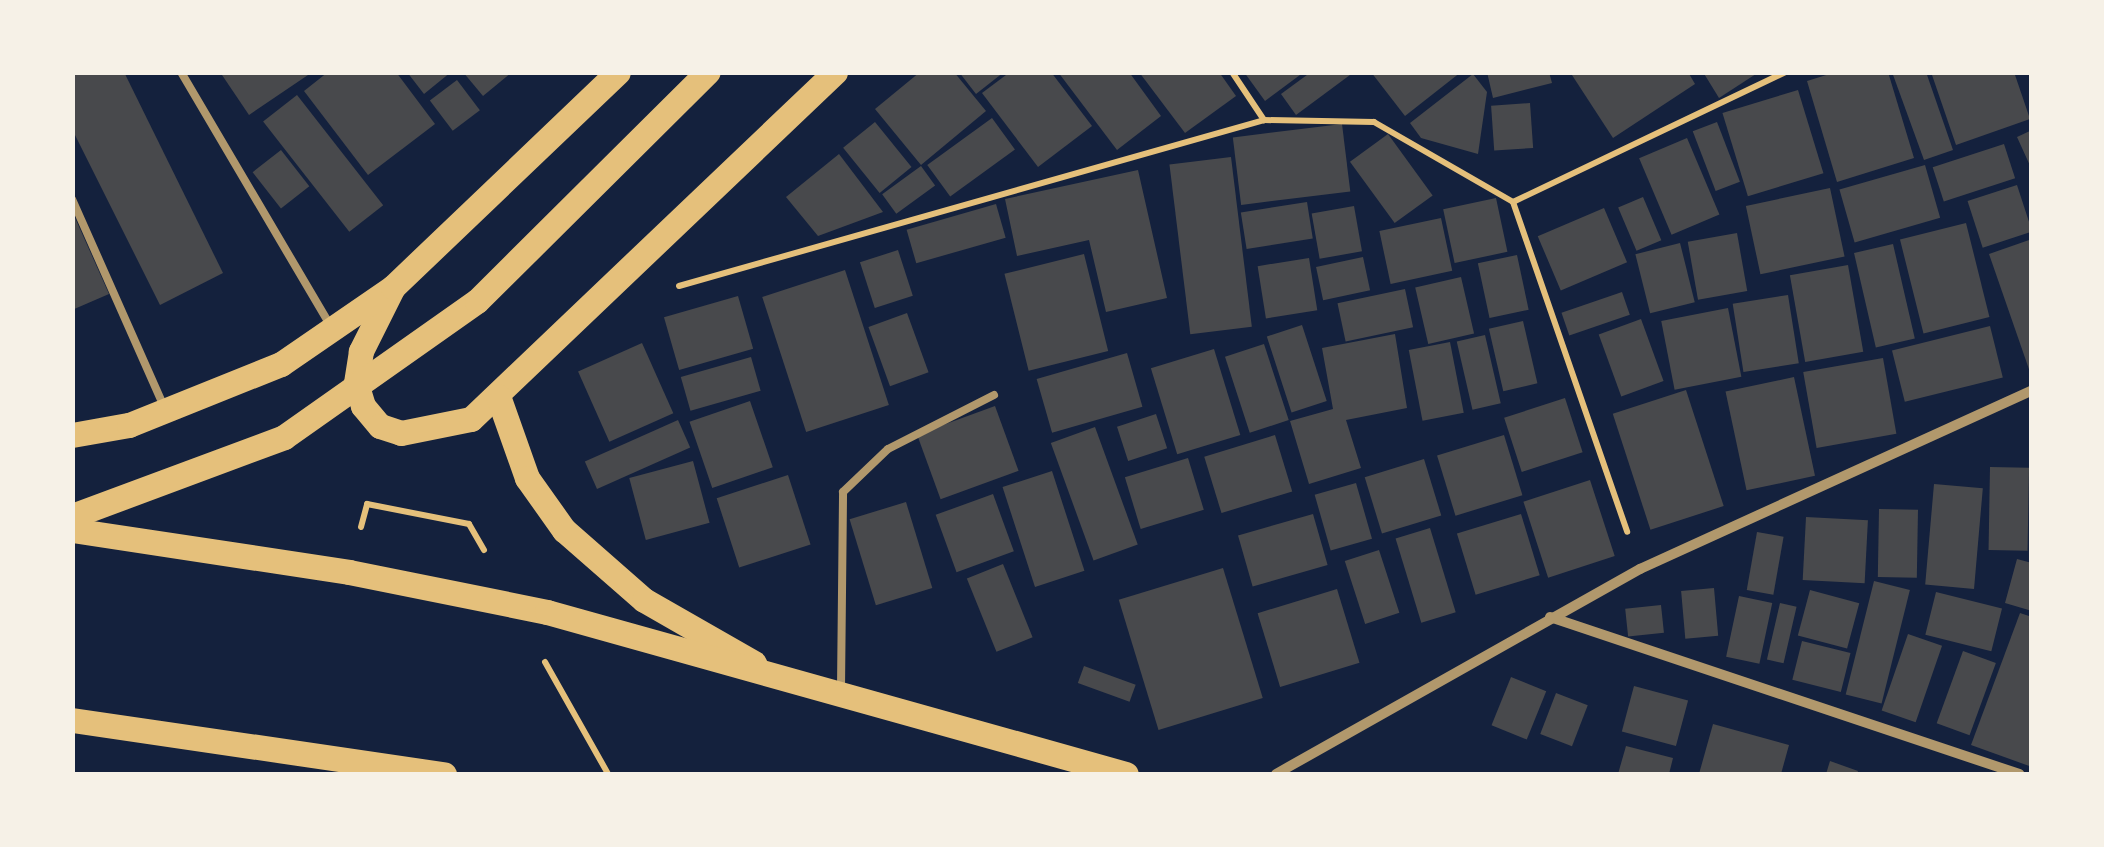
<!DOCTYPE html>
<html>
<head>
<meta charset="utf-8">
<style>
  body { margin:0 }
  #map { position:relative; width:2104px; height:847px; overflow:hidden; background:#14213d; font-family:Arial,sans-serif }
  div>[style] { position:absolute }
  .building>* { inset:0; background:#48494c; transform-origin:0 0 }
  .path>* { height:6px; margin:-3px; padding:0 3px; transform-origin:3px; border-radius:3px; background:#e5c07b }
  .service>* { height:8px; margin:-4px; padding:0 4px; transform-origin:4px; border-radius:4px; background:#b1986c }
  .minor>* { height:10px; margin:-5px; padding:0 5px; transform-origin:5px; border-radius:5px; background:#b1986c }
  .primary>* { height:25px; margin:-12.5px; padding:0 12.5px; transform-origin:12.5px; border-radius:12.5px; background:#e5c07b }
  span { translate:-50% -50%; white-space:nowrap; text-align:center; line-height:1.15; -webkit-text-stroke:9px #f6f1e7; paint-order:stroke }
  .frame { position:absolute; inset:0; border:75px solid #f6f1e7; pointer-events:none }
</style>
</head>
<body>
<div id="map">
  <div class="building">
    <div style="clip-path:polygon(72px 72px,124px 72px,223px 273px,160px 305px,72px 129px)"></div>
    <div style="clip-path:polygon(220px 72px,306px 72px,308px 75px,249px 115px)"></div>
    <div style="clip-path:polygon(328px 72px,396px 72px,435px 124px,368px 175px,304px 91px)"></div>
    <div style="clip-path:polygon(407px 72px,451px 72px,424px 94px)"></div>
    <div style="clip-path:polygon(463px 72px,512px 72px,483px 96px)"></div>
    <div style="clip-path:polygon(920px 72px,954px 72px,986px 111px,921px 165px,875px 109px)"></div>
    <div style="clip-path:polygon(959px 72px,1004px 72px,976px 94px)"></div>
    <div style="clip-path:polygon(1010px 72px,1051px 72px,1092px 126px,1038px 167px,982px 93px)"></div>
    <div style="clip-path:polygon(1058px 72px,1129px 72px,1161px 116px,1117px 150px)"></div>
    <div style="clip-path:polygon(1139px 72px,1219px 72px,1236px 96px,1185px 133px)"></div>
    <div style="clip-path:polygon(1244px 72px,1304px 72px,1265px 101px)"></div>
    <div style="clip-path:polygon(1311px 72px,1354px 72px,1296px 115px,1281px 94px)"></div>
    <div style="clip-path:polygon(1371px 72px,1461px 72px,1405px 116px)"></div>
    <div style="clip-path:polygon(1487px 72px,1549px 72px,1552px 83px,1493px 98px)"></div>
    <div style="clip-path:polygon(1570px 72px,1688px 72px,1695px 84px,1613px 138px)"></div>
    <div style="clip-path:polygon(1703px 72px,1759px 72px,1719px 98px)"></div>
    <div style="clip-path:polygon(1836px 72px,1888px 72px,1914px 158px,1837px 182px,1807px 81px)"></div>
    <div style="clip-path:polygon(1892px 72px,1926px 72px,1953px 150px,1924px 160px)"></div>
    <div style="clip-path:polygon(1931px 72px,2014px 72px,2030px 119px,1956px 145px)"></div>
    <div style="clip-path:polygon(1473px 74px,1487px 92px,1478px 154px,1421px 138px,1410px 123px)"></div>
    <div style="left:457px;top:80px;width:38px;height:34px;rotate:53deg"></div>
    <div style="left:1798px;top:90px;width:87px;height:79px;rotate:73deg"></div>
    <div style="left:297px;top:95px;width:140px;height:43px;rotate:52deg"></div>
    <div style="left:1530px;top:103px;width:45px;height:39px;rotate:86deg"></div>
    <div style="left:992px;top:118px;width:39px;height:80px;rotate:54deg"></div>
    <div style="left:875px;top:122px;width:58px;height:41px;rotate:51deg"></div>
    <div style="left:1717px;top:122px;width:64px;height:26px;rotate:69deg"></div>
    <div style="left:1342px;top:124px;width:68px;height:110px;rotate:83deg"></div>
    <div style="clip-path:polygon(2032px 130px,2032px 170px,2017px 137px)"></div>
    <div style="left:1388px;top:134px;width:76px;height:47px;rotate:54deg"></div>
    <div style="left:1687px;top:138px;width:83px;height:52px;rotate:67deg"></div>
    <div style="left:2004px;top:144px;width:36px;height:75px;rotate:72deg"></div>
    <div style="left:281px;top:150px;width:46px;height:36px;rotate:52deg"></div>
    <div style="clip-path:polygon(839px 154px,883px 212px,818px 236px,786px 197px)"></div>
    <div style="left:1231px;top:157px;width:171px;height:62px;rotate:83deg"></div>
    <div style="left:1925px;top:165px;width:55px;height:89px;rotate:74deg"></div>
    <div style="left:921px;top:166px;width:24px;height:48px;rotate:54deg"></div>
    <div style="clip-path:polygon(1138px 170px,1167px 298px,1106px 312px,1089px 240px,1017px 256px,1005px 199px)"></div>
    <div style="left:2017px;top:185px;width:49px;height:52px;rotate:72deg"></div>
    <div style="left:1830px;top:188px;width:70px;height:86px;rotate:78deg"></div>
    <div style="left:1643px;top:197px;width:47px;height:27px;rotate:67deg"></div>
    <div style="left:1496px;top:198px;width:55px;height:54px;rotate:78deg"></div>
    <div style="left:1307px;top:202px;width:37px;height:67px;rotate:81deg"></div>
    <div style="left:996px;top:204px;width:35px;height:93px;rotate:74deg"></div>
    <div style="left:1354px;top:206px;width:46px;height:43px;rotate:80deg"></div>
    <div style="left:1604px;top:208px;width:59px;height:72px;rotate:67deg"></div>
    <div style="clip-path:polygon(72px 211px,109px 294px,72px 310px)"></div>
    <div style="left:1441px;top:218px;width:54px;height:63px;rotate:78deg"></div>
    <div style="left:1966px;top:223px;width:97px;height:68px;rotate:76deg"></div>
    <div style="left:1737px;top:233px;width:59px;height:50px;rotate:80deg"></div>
    <div style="clip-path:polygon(2032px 239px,2032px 374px,2031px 375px,1989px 254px)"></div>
    <div style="left:1680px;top:243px;width:61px;height:46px;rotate:76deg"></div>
    <div style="left:1893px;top:244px;width:97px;height:40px;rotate:77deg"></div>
    <div style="left:898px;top:250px;width:48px;height:40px;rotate:72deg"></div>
    <div style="left:1084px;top:254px;width:100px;height:82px;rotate:76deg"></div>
    <div style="left:1517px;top:255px;width:56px;height:40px;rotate:78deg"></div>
    <div style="left:1363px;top:257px;width:34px;height:48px;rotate:78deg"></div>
    <div style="left:1309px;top:258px;width:53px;height:52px;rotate:81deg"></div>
    <div style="left:1848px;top:265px;width:88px;height:59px;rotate:80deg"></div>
    <div style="left:845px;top:270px;width:142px;height:87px;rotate:72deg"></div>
    <div style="left:1461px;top:277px;width:58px;height:47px;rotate:77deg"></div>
    <div style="left:1405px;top:289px;width:39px;height:69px;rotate:78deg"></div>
    <div style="left:1622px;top:292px;width:24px;height:64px;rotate:71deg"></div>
    <div style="left:1788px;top:295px;width:69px;height:56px;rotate:81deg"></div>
    <div style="left:738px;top:296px;width:55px;height:77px;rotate:74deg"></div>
    <div style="left:1728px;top:308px;width:70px;height:68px;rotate:79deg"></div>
    <div style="left:907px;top:313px;width:63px;height:41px;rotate:70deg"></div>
    <div style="left:1641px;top:319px;width:66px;height:45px;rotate:70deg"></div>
    <div style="left:1523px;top:321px;width:64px;height:35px;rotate:77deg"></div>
    <div style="left:1302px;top:325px;width:80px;height:37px;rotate:72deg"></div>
    <div style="left:1990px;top:326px;width:53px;height:101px;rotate:76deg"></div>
    <div style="clip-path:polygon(1395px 334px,1407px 408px,1346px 420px,1361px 468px,1309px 484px,1290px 421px,1333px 409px,1322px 348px)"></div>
    <div style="left:1485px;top:335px;width:70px;height:29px;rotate:77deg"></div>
    <div style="left:1450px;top:342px;width:72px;height:42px;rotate:79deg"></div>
    <div style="left:642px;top:343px;width:77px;height:70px;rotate:66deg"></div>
    <div style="left:1264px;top:344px;width:80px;height:41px;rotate:72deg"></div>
    <div style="left:1214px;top:349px;width:90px;height:66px;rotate:73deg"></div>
    <div style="left:1127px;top:353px;width:56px;height:94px;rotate:74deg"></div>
    <div style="left:751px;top:357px;width:35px;height:73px;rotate:74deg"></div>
    <div style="left:1883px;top:358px;width:77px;height:81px;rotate:80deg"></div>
    <div style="left:1794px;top:377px;width:101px;height:70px;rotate:78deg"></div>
    <div style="left:1686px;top:390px;width:122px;height:77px;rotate:72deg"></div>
    <div style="left:1565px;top:398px;width:57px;height:64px;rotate:72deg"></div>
    <div style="left:750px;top:401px;width:70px;height:64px;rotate:71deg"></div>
    <div style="left:995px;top:406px;width:69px;height:83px;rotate:70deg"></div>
    <div style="left:1156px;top:414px;width:36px;height:41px;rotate:72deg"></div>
    <div style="left:678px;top:420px;width:30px;height:102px;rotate:66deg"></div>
    <div style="left:1095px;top:427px;width:125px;height:47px;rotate:70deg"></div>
    <div style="left:1275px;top:435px;width:59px;height:74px;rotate:73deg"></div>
    <div style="left:1504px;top:435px;width:63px;height:70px;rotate:73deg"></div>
    <div style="left:1188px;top:458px;width:54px;height:66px;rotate:73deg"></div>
    <div style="left:1424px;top:459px;width:59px;height:62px;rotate:73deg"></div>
    <div style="left:693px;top:461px;width:64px;height:66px;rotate:75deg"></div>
    <div style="left:1990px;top:467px;width:39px;height:83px;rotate:1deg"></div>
    <div style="left:1052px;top:471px;width:105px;height:52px;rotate:72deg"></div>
    <div style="left:788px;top:475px;width:73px;height:75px;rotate:72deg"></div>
    <div style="left:1590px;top:480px;width:80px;height:70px;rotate:72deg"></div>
    <div style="left:1356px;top:483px;width:58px;height:43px;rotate:74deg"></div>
    <div style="left:1934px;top:484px;width:49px;height:101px;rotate:5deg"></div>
    <div style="left:993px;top:494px;width:61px;height:61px;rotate:70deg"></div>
    <div style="left:906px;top:502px;width:90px;height:59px;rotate:73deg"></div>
    <div style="left:1879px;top:509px;width:39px;height:68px;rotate:1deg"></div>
    <div style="left:1313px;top:514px;width:53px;height:78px;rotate:74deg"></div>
    <div style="left:1521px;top:514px;width:64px;height:67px;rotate:73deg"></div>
    <div style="left:1806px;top:517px;width:62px;height:63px;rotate:3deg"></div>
    <div style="left:1430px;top:528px;width:88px;height:36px;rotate:73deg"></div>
    <div style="left:1757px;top:532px;width:27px;height:59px;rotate:10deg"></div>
    <div style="left:1379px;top:550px;width:66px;height:36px;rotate:72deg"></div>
    <div style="clip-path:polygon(2017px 559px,2032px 563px,2032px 611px,2005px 603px)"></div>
    <div style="left:1003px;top:564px;width:79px;height:39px;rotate:68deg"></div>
    <div style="left:1223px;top:568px;width:136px;height:109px;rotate:73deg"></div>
    <div style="left:1874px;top:581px;width:37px;height:117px;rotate:14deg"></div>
    <div style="left:1714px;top:588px;width:48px;height:33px;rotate:85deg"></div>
    <div style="left:1337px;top:589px;width:77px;height:83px;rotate:73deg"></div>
    <div style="left:1810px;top:590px;width:51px;height:47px;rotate:15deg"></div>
    <div style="left:1936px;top:592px;width:68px;height:44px;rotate:14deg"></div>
    <div style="left:1739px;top:596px;width:34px;height:62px;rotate:12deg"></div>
    <div style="left:1780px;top:603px;width:17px;height:58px;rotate:13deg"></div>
    <div style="left:1661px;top:605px;width:28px;height:36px;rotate:84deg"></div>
    <div style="clip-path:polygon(2020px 613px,2032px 617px,2032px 767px,1971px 745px)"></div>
    <div style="left:1908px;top:634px;width:36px;height:81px;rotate:19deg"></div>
    <div style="left:1802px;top:641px;width:50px;height:40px;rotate:14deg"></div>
    <div style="left:1963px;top:651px;width:35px;height:77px;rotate:20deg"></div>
    <div style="left:1084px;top:666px;width:55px;height:18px;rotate:20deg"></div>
    <div style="left:1511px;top:677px;width:38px;height:52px;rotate:22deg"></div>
    <div style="left:1634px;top:686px;width:56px;height:47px;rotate:15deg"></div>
    <div style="left:1556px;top:693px;width:34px;height:44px;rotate:21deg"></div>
    <div style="clip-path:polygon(1713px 724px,1789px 745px,1781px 774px,1699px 774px)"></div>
    <div style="clip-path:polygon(1626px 746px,1673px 758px,1669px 774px,1618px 774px)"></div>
    <div style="clip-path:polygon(1830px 761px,1858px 771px,1857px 774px,1826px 774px)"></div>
  </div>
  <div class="path">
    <div style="left:1232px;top:72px;width:58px;rotate:56.3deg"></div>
    <div style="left:1513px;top:202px;width:349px;rotate:70.9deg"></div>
    <div style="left:1513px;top:202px;width:302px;rotate:-25.5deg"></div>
    <div style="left:679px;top:286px;width:608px;rotate:-15.84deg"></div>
    <div style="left:1264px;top:120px;width:110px;rotate:1deg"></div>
    <div style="left:1374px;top:122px;width:160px;rotate:29.9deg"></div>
    <div style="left:361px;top:527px;width:24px;rotate:-75deg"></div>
    <div style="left:367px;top:504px;width:104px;rotate:11.1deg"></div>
    <div style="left:469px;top:524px;width:30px;rotate:60deg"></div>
    <div style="left:545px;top:662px;width:129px;rotate:60.6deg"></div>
  </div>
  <div class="service">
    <div style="left:181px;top:72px;width:296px;rotate:59.5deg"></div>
    <div style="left:72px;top:199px;width:227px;rotate:66.1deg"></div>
    <div style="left:841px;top:688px;width:196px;rotate:-89.4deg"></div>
    <div style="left:843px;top:492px;width:62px;rotate:-43.7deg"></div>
    <div style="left:888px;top:449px;width:119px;rotate:-27deg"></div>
  </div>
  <div class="minor">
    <div style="left:1550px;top:617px;width:495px;rotate:18.5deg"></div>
    <div style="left:1276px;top:774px;width:418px;rotate:-29.4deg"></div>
    <div style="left:1640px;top:569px;width:431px;rotate:-24.5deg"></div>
  </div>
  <div class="primary">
    <div style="left:393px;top:287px;width:72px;rotate:116.6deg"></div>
    <div style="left:361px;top:351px;width:32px;rotate:99deg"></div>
    <div style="left:356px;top:383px;width:24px;rotate:73deg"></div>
    <div style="left:363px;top:406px;width:26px;rotate:50deg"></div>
    <div style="left:380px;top:426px;width:22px;rotate:18deg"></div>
    <div style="left:401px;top:433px;width:71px;rotate:-11.3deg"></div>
    <div style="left:471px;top:419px;width:503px;rotate:-43.63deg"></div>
    <div style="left:498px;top:396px;width:87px;rotate:70.5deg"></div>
    <div style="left:527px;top:478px;width:64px;rotate:54.6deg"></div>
    <div style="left:564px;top:530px;width:106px;rotate:41.2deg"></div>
    <div style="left:644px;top:600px;width:127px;rotate:29.8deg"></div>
    <div style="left:72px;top:435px;width:58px;rotate:-10deg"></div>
    <div style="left:129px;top:425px;width:164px;rotate:-21.9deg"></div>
    <div style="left:281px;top:364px;width:136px;rotate:-34.5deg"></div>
    <div style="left:393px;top:287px;width:311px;rotate:-43.7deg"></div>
    <div style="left:72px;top:516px;width:226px;rotate:-20.4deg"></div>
    <div style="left:284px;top:437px;width:236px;rotate:-35.2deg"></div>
    <div style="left:477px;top:301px;width:325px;rotate:-44.8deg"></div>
    <div style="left:72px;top:530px;width:280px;rotate:8.6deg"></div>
    <div style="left:349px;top:572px;width:202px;rotate:11.4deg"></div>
    <div style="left:547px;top:612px;width:601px;rotate:15.63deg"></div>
    <div style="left:72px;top:720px;width:376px;rotate:8.3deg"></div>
  </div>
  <div class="frame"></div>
</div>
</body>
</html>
